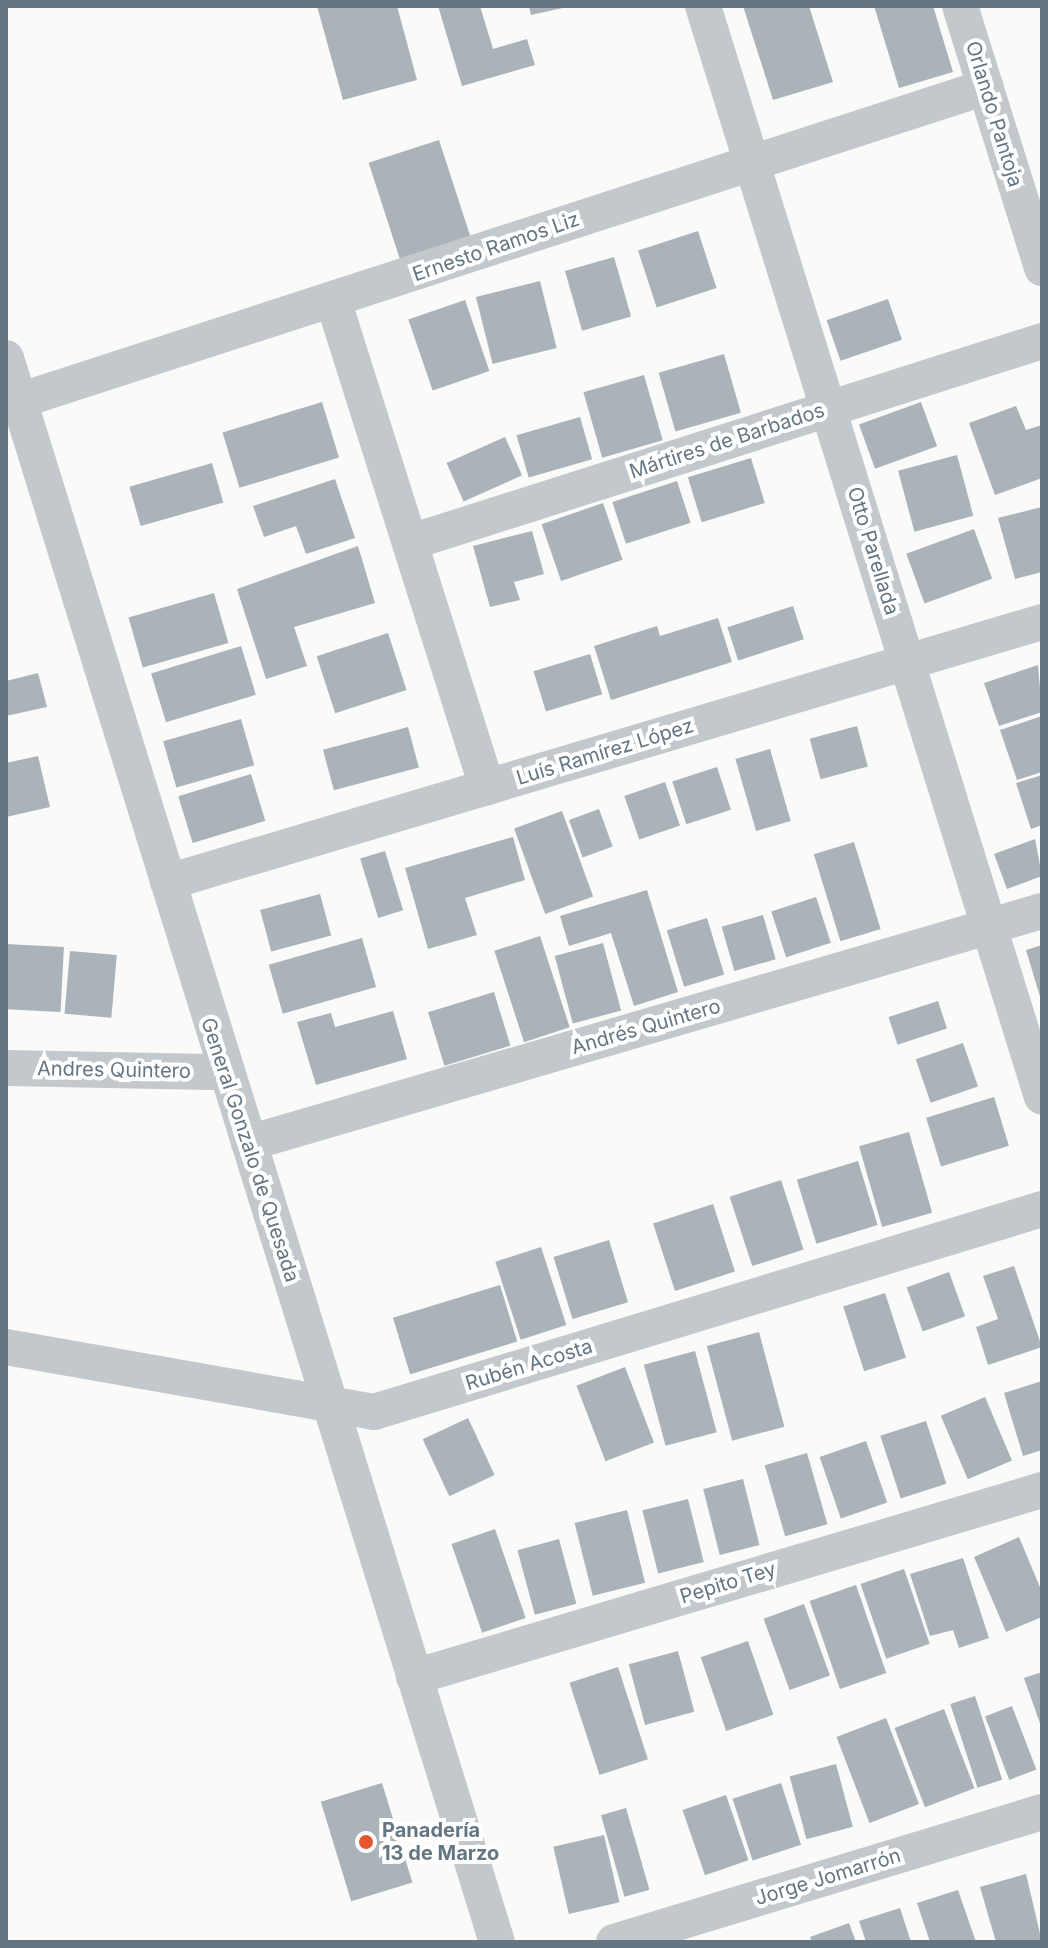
<!DOCTYPE html>
<html>
<head>
<meta charset="utf-8">
<style>
  body { margin:0 }
  #map { position:relative; width:1048px; height:1948px; overflow:hidden; background:#fafaf8; font-family:Inter,sans-serif }
  div>[style] { position:absolute }
  .building>* { inset:0; background:#aab3b9; transform-origin:0 0 }
  .minor>* { height:36px; margin:-18px; padding:0 18px; transform-origin:18px; border-radius:18px; background:#c3c8cc }
  .dots>* { width:22px; height:22px; translate:-50% -50%; box-sizing:border-box; border:4px solid #fff; border-radius:50% }
  span { translate:-50% -50%; white-space:nowrap; text-align:center; line-height:1.15; -webkit-text-stroke:8px #fff; paint-order:stroke }
  .street-label { font-size:20px; color:#657683 }
  .poi-label { font-size:20px; color:#657683; font-weight:700 }
  .left { translate:0 -50%; text-align:left }
  .frame { position:absolute; inset:0; border:8px solid #657683; pointer-events:none }
</style>
</head>
<body>
<div id="map">
  <div class="building">
    <div style="clip-path:polygon(317px 6px,397px 6px,417px 80px,343px 100px)"></div>
    <div style="clip-path:polygon(438px 6px,480px 6px,493px 49px,527px 39px,535px 65px,462px 86px)"></div>
    <div style="clip-path:polygon(529px 6px,567px 6px,567px 7px,531px 15px)"></div>
    <div style="clip-path:polygon(743px 6px,809px 6px,833px 82px,773px 100px)"></div>
    <div style="clip-path:polygon(874px 6px,933px 6px,953px 72px,899px 88px)"></div>
    <div style="left:439px;top:140px;width:101px;height:74px;rotate:72deg"></div>
    <div style="left:698px;top:231px;width:60px;height:63px;rotate:72deg"></div>
    <div style="left:614px;top:257px;width:62px;height:51px;rotate:74deg"></div>
    <div style="left:540px;top:281px;width:69px;height:66px;rotate:76deg"></div>
    <div style="left:888px;top:299px;width:43px;height:65px;rotate:71deg"></div>
    <div style="left:465px;top:300px;width:75px;height:60px;rotate:71deg"></div>
    <div style="left:724px;top:354px;width:61px;height:68px;rotate:74deg"></div>
    <div style="left:644px;top:375px;width:68px;height:63px;rotate:74deg"></div>
    <div style="left:322px;top:402px;width:58px;height:104px;rotate:73deg"></div>
    <div style="left:921px;top:402px;width:47px;height:66px;rotate:70deg"></div>
    <div style="clip-path:polygon(1016px 406px,1026px 430px,1042px 425px,1042px 478px,995px 495px,969px 423px)"></div>
    <div style="left:580px;top:417px;width:44px;height:66px;rotate:74deg"></div>
    <div style="left:505px;top:437px;width:42px;height:64px;rotate:66deg"></div>
    <div style="left:957px;top:455px;width:63px;height:61px;rotate:75deg"></div>
    <div style="left:751px;top:458px;width:47px;height:66px;rotate:73deg"></div>
    <div style="left:212px;top:463px;width:41px;height:86px;rotate:74deg"></div>
    <div style="clip-path:polygon(335px 479px,355px 538px,306px 554px,296px 526px,264px 537px,253px 506px)"></div>
    <div style="left:677px;top:481px;width:44px;height:68px;rotate:72deg"></div>
    <div style="left:603px;top:503px;width:60px;height:65px;rotate:71deg"></div>
    <div style="clip-path:polygon(1042px 507px,1042px 572px,1015px 579px,998px 518px)"></div>
    <div style="left:974px;top:529px;width:53px;height:72px;rotate:70deg"></div>
    <div style="clip-path:polygon(532px 531px,544px 574px,514px 582px,520px 600px,490px 607px,473px 546px)"></div>
    <div style="clip-path:polygon(358px 546px,375px 603px,294px 627px,307px 666px,266px 679px,237px 589px)"></div>
    <div style="left:214px;top:593px;width:52px;height:89px;rotate:74deg"></div>
    <div style="left:793px;top:606px;width:35px;height:69px;rotate:72deg"></div>
    <div style="clip-path:polygon(718px 618px,732px 662px,611px 700px,594px 646px,657px 626px,660px 636px)"></div>
    <div style="left:388px;top:633px;width:60px;height:75px;rotate:72deg"></div>
    <div style="left:241px;top:646px;width:51px;height:94px;rotate:73deg"></div>
    <div style="left:590px;top:654px;width:42px;height:59px;rotate:73deg"></div>
    <div style="clip-path:polygon(1038px 665px,1042px 712px,999px 726px,984px 683px)"></div>
    <div style="clip-path:polygon(38px 673px,47px 707px,6px 716px,6px 681px)"></div>
    <div style="clip-path:polygon(1042px 716px,1042px 772px,1017px 780px,1000px 730px)"></div>
    <div style="left:241px;top:719px;width:48px;height:81px;rotate:74deg"></div>
    <div style="left:857px;top:726px;width:42px;height:49px;rotate:75deg"></div>
    <div style="left:408px;top:727px;width:42px;height:88px;rotate:75deg"></div>
    <div style="left:770px;top:749px;width:75px;height:36px;rotate:74deg"></div>
    <div style="clip-path:polygon(38px 756px,50px 807px,6px 817px,6px 763px)"></div>
    <div style="left:717px;top:767px;width:45px;height:47px;rotate:72deg"></div>
    <div style="left:251px;top:774px;width:49px;height:76px;rotate:73deg"></div>
    <div style="clip-path:polygon(1042px 775px,1042px 825px,1031px 829px,1016px 783px)"></div>
    <div style="left:665px;top:782px;width:46px;height:43px;rotate:71deg"></div>
    <div style="left:599px;top:809px;width:40px;height:32px;rotate:70deg"></div>
    <div style="left:562px;top:811px;width:91px;height:51px;rotate:70deg"></div>
    <div style="clip-path:polygon(513px 837px,525px 880px,465px 898px,477px 935px,428px 949px,405px 868px)"></div>
    <div style="clip-path:polygon(1035px 839px,1042px 876px,1007px 889px,994px 854px)"></div>
    <div style="left:854px;top:842px;width:91px;height:42px;rotate:73deg"></div>
    <div style="left:385px;top:851px;width:62px;height:26px;rotate:73deg"></div>
    <div style="clip-path:polygon(647px 890px,678px 992px,634px 1006px,611px 933px,569px 946px,560px 916px)"></div>
    <div style="left:320px;top:894px;width:43px;height:62px;rotate:75deg"></div>
    <div style="left:816px;top:897px;width:48px;height:47px;rotate:72deg"></div>
    <div style="left:763px;top:915px;width:46px;height:43px;rotate:74deg"></div>
    <div style="left:707px;top:918px;width:59px;height:42px;rotate:73deg"></div>
    <div style="left:540px;top:936px;width:96px;height:48px;rotate:72deg"></div>
    <div style="left:362px;top:938px;width:51px;height:97px;rotate:74deg"></div>
    <div style="left:603px;top:943px;width:70px;height:50px;rotate:75deg"></div>
    <div style="left:6px;top:944px;width:58px;height:65px;rotate:3deg"></div>
    <div style="clip-path:polygon(1042px 945px,1042px 1000px,1041px 1000px,1026px 950px)"></div>
    <div style="left:70px;top:951px;width:47px;height:63px;rotate:5deg"></div>
    <div style="left:494px;top:992px;width:56px;height:69px;rotate:73deg"></div>
    <div style="left:938px;top:1001px;width:29px;height:52px;rotate:72deg"></div>
    <div style="clip-path:polygon(393px 1011px,407px 1059px,316px 1085px,297px 1022px,331px 1013px,335px 1027px)"></div>
    <div style="left:963px;top:1043px;width:46px;height:50px;rotate:71deg"></div>
    <div style="left:994px;top:1097px;width:51px;height:71px;rotate:73deg"></div>
    <div style="left:909px;top:1132px;width:84px;height:52px;rotate:74deg"></div>
    <div style="left:858px;top:1161px;width:67px;height:64px;rotate:73deg"></div>
    <div style="left:781px;top:1180px;width:73px;height:54px;rotate:72deg"></div>
    <div style="left:713px;top:1204px;width:71px;height:63px;rotate:72deg"></div>
    <div style="left:609px;top:1240px;width:65px;height:58px;rotate:73deg"></div>
    <div style="left:541px;top:1247px;width:82px;height:48px;rotate:72deg"></div>
    <div style="clip-path:polygon(1014px 1266px,1042px 1347px,988px 1365px,976px 1327px,998px 1319px,983px 1276px)"></div>
    <div style="left:949px;top:1272px;width:47px;height:45px;rotate:70deg"></div>
    <div style="left:500px;top:1285px;width:59px;height:112px;rotate:73deg"></div>
    <div style="left:885px;top:1293px;width:68px;height:44px;rotate:72deg"></div>
    <div style="left:759px;top:1332px;width:98px;height:54px;rotate:75deg"></div>
    <div style="left:695px;top:1351px;width:84px;height:53px;rotate:75deg"></div>
    <div style="left:625px;top:1367px;width:81px;height:52px;rotate:69deg"></div>
    <div style="clip-path:polygon(1042px 1381px,1042px 1450px,1023px 1456px,1004px 1393px)"></div>
    <div style="left:985px;top:1397px;width:69px;height:48px;rotate:67deg"></div>
    <div style="left:468px;top:1418px;width:63px;height:50px;rotate:65deg"></div>
    <div style="left:926px;top:1421px;width:66px;height:48px;rotate:72deg"></div>
    <div style="left:866px;top:1441px;width:65px;height:49px;rotate:71deg"></div>
    <div style="left:807px;top:1453px;width:74px;height:44px;rotate:74deg"></div>
    <div style="left:743px;top:1479px;width:68px;height:41px;rotate:76deg"></div>
    <div style="left:688px;top:1499px;width:65px;height:47px;rotate:76deg"></div>
    <div style="left:627px;top:1510px;width:75px;height:54px;rotate:76deg"></div>
    <div style="left:495px;top:1529px;width:94px;height:46px;rotate:71deg"></div>
    <div style="clip-path:polygon(1019px 1537px,1042px 1592px,1042px 1617px,1006px 1632px,974px 1557px)"></div>
    <div style="left:559px;top:1539px;width:67px;height:43px;rotate:75deg"></div>
    <div style="clip-path:polygon(963px 1558px,989px 1638px,959px 1648px,953px 1630px,930px 1636px,910px 1574px)"></div>
    <div style="left:904px;top:1569px;width:79px;height:46px;rotate:71deg"></div>
    <div style="left:856px;top:1585px;width:93px;height:49px;rotate:71deg"></div>
    <div style="left:804px;top:1604px;width:76px;height:43px;rotate:70deg"></div>
    <div style="left:748px;top:1641px;width:78px;height:50px;rotate:71deg"></div>
    <div style="left:678px;top:1651px;width:63px;height:51px;rotate:75deg"></div>
    <div style="left:618px;top:1667px;width:97px;height:51px;rotate:72deg"></div>
    <div style="clip-path:polygon(1042px 1672px,1042px 1729px,1024px 1678px)"></div>
    <div style="left:975px;top:1696px;width:88px;height:26px;rotate:72deg"></div>
    <div style="left:1012px;top:1706px;width:68px;height:29px;rotate:69deg"></div>
    <div style="left:944px;top:1709px;width:85px;height:53px;rotate:69deg"></div>
    <div style="left:886px;top:1718px;width:92px;height:53px;rotate:69deg"></div>
    <div style="left:836px;top:1764px;width:65px;height:48px;rotate:75deg"></div>
    <div style="left:382px;top:1783px;width:104px;height:64px;rotate:73deg"></div>
    <div style="left:781px;top:1783px;width:65px;height:51px;rotate:72deg"></div>
    <div style="left:726px;top:1795px;width:69px;height:46px;rotate:71deg"></div>
    <div style="left:626px;top:1808px;width:85px;height:26px;rotate:74deg"></div>
    <div style="left:604px;top:1835px;width:69px;height:52px;rotate:77deg"></div>
    <div style="clip-path:polygon(1026px 1874px,1042px 1942px,996px 1942px,980px 1887px)"></div>
    <div style="clip-path:polygon(958px 1890px,976px 1942px,930px 1942px,917px 1903px)"></div>
    <div style="clip-path:polygon(900px 1908px,911px 1942px,866px 1942px,859px 1921px)"></div>
    <div style="clip-path:polygon(849px 1923px,856px 1942px,812px 1942px,810px 1937px)"></div>
  </div>
  <div class="minor">
    <div style="left:703px;top:6px;width:1142px;rotate:72.74deg"></div>
    <div style="left:960px;top:6px;width:275px;rotate:72.6deg"></div>
    <div style="left:334px;top:303px;width:508px;rotate:72.46deg"></div>
    <div style="left:6px;top:358px;width:1658px;rotate:72.78deg"></div>
    <div style="left:6px;top:405px;width:1030px;rotate:-17.98deg"></div>
    <div style="left:411px;top:542px;width:662px;rotate:-17.67deg"></div>
    <div style="left:168px;top:882px;width:912px;rotate:-16.57deg"></div>
    <div style="left:6px;top:1068px;width:217px;rotate:1.1deg"></div>
    <div style="left:249px;top:1143px;width:826px;rotate:-16.31deg"></div>
    <div style="left:6px;top:1347px;width:374px;rotate:10deg"></div>
    <div style="left:374px;top:1412px;width:698px;rotate:-16.9deg"></div>
    <div style="left:414px;top:1677px;width:655px;rotate:-16.58deg"></div>
    <div style="left:614px;top:1942px;width:447px;rotate:-16.9deg"></div>
  </div>
  <div class="dots">
    <div style="left:366px;top:1842px;background:#e4572e"></div>
  </div>
  <div class="street-label">
    <span style="left:994px;top:114px;rotate:73deg">Orlando Pantoja</span>
    <span style="left:496px;top:247px;rotate:-19deg">Ernesto Ramos Liz</span>
    <span style="left:727px;top:441px;rotate:-18deg">Mártires de Barbados</span>
    <span style="left:873px;top:551px;rotate:73deg">Otto Parellada</span>
    <span style="left:605px;top:752px;rotate:-17deg">Luís Ramírez López</span>
    <span style="left:646px;top:1027px;rotate:-16deg">Andrés Quintero</span>
    <span style="left:114px;top:1070px;rotate:1deg">Andres Quintero</span>
    <span style="left:250px;top:1150px;rotate:72deg">General Gonzalo de Quesada</span>
    <span style="left:529px;top:1365px;rotate:-17deg">Rubén Acosta</span>
    <span style="left:728px;top:1583px;rotate:-17deg">Pepito Tey</span>
    <span style="left:828px;top:1877px;rotate:-17deg">Jorge Jomarrón</span>
  </div>
  <div class="poi-label">
    <span class="left" style="left:382px;top:1842px">Panadería<br>13 de Marzo</span>
  </div>
  <div class="frame"></div>
</div>
</body>
</html>
